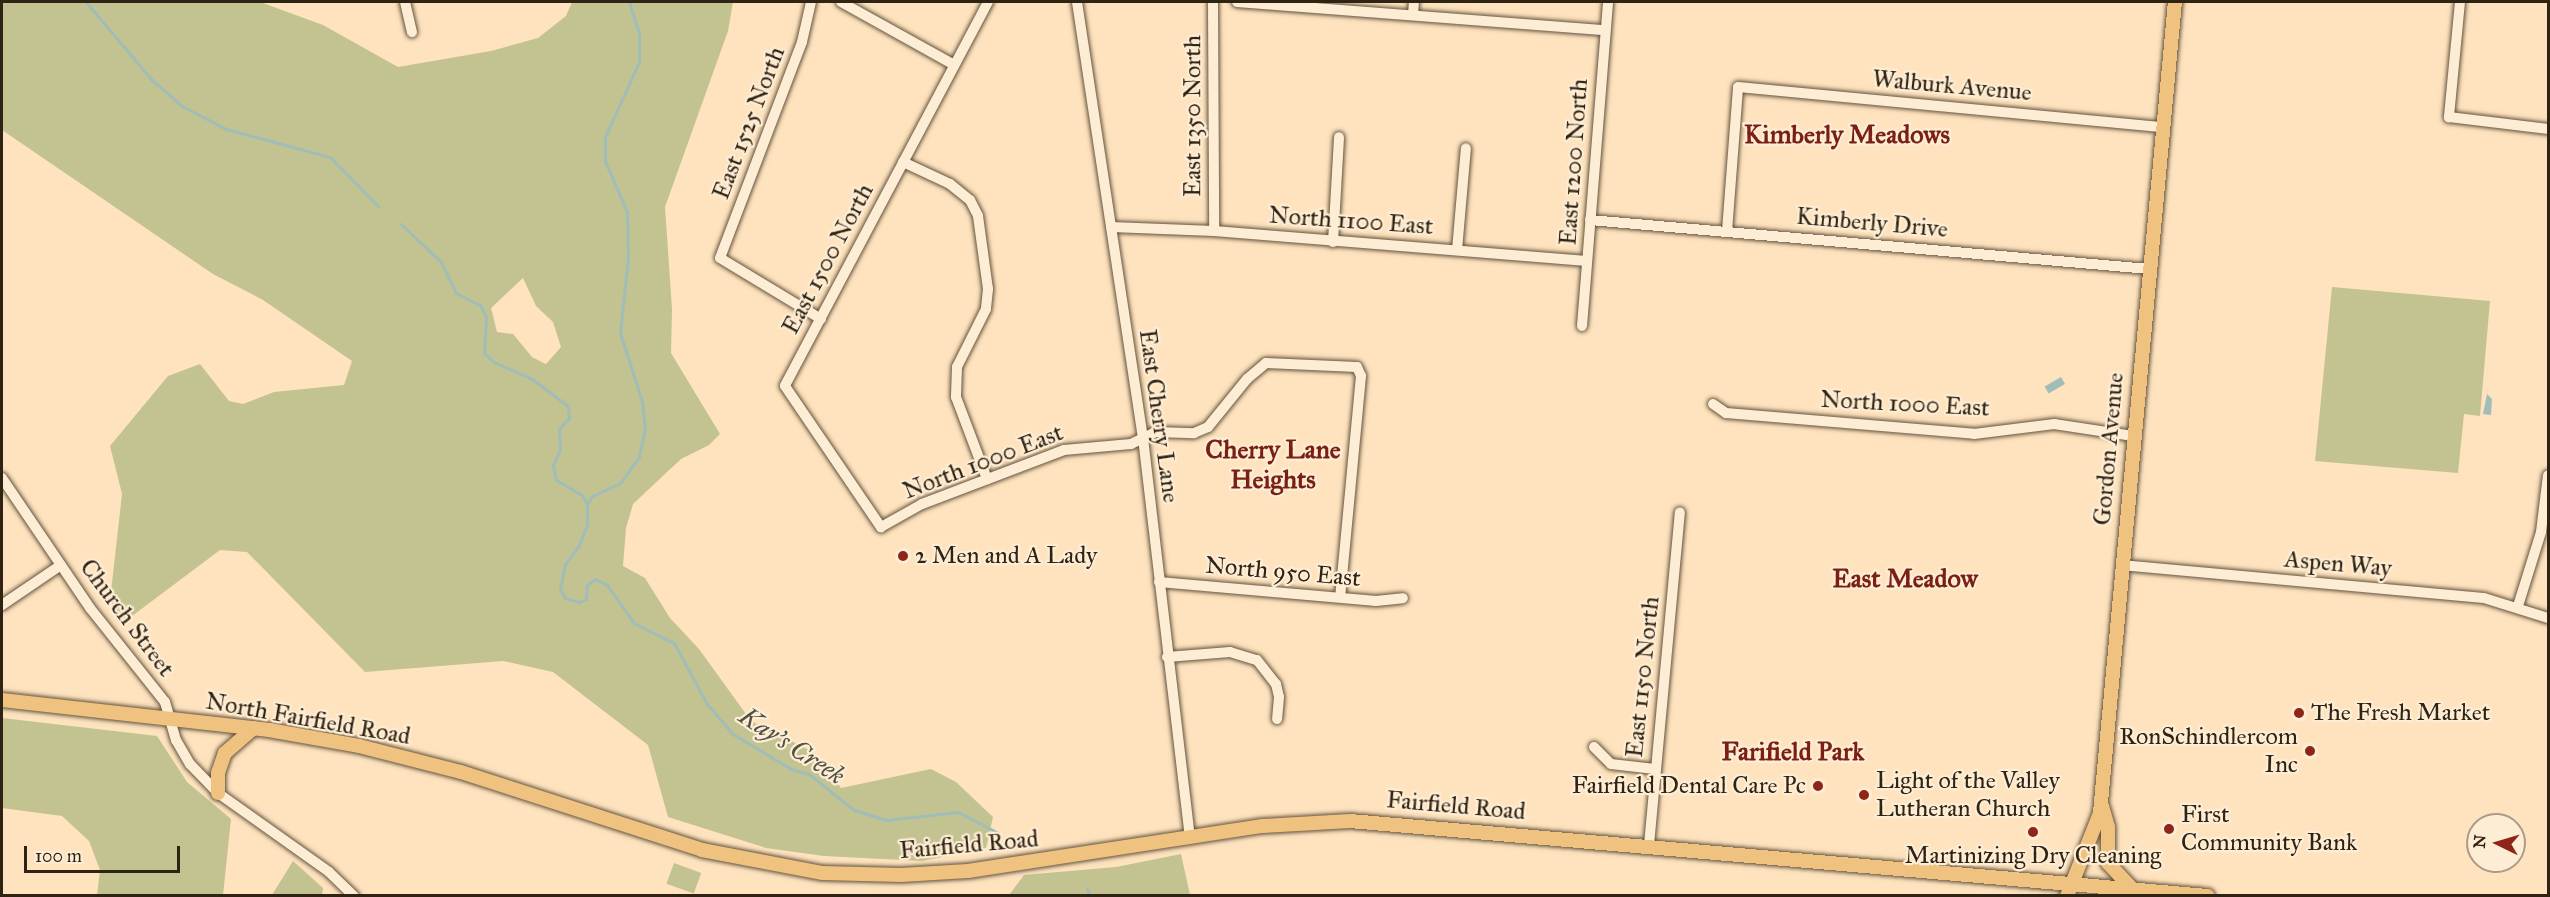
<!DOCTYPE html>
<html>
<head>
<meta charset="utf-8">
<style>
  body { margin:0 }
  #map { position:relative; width:2550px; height:897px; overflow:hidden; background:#fee3be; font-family:"IM FELL Great Primer",serif }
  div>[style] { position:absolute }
  .green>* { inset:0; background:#c2c390; transform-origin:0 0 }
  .water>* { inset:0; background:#a1bdb7; transform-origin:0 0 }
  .stream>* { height:3px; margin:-1.5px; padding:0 1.5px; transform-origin:1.5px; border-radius:1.5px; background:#a1bdb7 }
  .roads { filter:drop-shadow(0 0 2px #63533e) drop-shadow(0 0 2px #63533e) }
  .minor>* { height:10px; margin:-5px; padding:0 5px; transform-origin:5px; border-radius:5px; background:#feedd5 }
  .major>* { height:14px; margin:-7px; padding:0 7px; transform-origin:7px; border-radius:7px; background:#efc27f }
  .dots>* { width:16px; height:16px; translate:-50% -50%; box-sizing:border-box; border:3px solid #feedd5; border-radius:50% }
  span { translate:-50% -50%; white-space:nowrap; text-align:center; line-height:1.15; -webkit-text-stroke:4.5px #feedd5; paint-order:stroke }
  .street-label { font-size:24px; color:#2f2313 }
  .poi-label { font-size:24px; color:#2f2313 }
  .left { translate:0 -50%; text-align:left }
  .right { translate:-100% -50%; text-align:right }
  .neighbourhood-label { font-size:26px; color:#7a1f14; font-weight:700 }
  .water-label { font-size:26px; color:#515144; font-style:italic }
  .frame { position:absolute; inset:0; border:3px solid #2f2313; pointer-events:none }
  .north { position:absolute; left:2466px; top:813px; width:60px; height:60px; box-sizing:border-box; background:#feedd5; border:2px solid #ab9c87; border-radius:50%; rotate:275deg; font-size:16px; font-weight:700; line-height:24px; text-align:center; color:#2f2313 }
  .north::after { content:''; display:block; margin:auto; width:21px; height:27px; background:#8f2418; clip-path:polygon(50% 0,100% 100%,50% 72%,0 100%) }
  .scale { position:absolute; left:24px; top:846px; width:156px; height:27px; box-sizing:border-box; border:3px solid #2f2313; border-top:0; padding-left:8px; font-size:18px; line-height:21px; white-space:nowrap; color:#2f2313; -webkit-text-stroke:4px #feedd5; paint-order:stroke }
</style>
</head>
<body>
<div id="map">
  <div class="green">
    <div style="clip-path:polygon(evenodd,2px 2px,260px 2px,323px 25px,398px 67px,491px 51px,538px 38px,566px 16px,572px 2px,733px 2px,728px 31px,665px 207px,672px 309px,671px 353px,720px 434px,709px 445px,681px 459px,633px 504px,626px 528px,623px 566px,645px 578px,670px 618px,699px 649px,751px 721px,813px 752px,841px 788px,931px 769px,956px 782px,993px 817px,986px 848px,922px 861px,824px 856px,766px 848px,668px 817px,648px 745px,553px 672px,503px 661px,365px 672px,247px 552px,220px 550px,124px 622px,110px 601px,122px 494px,110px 446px,168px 376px,200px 364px,229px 401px,243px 404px,274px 392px,344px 385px,352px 361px,263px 300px,213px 274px,2px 130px,2px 2px,523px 278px,536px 306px,553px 322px,561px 347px,546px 364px,532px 357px,513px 334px,497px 332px,491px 308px,523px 278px)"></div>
    <div style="clip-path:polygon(2332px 287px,2490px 301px,2480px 416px,2464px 414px,2458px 473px,2315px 461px)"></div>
    <div style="clip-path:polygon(2px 718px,157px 736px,187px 782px,231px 819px,223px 895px,97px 895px,100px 870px,89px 841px,62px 816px,2px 808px)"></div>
    <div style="clip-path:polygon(1181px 854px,1190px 895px,1009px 895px,1024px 875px,1116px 867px)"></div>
    <div style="clip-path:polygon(293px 861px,323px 888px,322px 895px,272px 895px)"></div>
    <div style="left:674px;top:863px;width:29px;height:22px;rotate:20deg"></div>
  </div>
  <div class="water">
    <div style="left:2061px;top:377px;width:8px;height:19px;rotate:60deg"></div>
    <div style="clip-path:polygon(2487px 394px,2492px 399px,2491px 415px,2483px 414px)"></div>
  </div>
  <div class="stream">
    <div style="left:86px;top:2px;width:102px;rotate:49.8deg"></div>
    <div style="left:152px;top:80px;width:40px;rotate:41deg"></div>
    <div style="left:182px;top:106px;width:50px;rotate:27.6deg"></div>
    <div style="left:226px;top:129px;width:108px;rotate:15.1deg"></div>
    <div style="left:330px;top:157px;width:69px;rotate:45.6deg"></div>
    <div style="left:629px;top:2px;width:32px;rotate:72deg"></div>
    <div style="left:639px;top:32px;width:30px;rotate:90deg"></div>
    <div style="left:639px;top:62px;width:82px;rotate:114.4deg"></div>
    <div style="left:605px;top:137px;width:24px;rotate:90deg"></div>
    <div style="left:605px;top:161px;width:56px;rotate:66.7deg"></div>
    <div style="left:627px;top:212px;width:45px;rotate:88.7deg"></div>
    <div style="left:628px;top:257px;width:76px;rotate:96deg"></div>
    <div style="left:620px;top:333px;width:71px;rotate:72.1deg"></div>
    <div style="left:642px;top:401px;width:27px;rotate:84deg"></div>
    <div style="left:645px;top:428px;width:30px;rotate:102deg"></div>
    <div style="left:639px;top:457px;width:32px;rotate:126deg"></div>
    <div style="left:620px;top:483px;width:31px;rotate:155deg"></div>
    <div style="left:592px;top:496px;width:9px;rotate:122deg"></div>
    <div style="left:587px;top:504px;width:21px;rotate:90deg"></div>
    <div style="left:587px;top:525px;width:22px;rotate:112deg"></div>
    <div style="left:579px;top:545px;width:24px;rotate:126deg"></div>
    <div style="left:565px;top:564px;width:25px;rotate:101deg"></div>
    <div style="left:560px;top:589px;width:10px;rotate:61deg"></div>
    <div style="left:565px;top:598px;width:15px;rotate:16deg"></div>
    <div style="left:579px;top:602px;width:8px;rotate:-23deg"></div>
    <div style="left:586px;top:599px;width:14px;rotate:-86deg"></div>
    <div style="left:587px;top:585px;width:10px;rotate:-37deg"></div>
    <div style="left:595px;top:579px;width:13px;rotate:27deg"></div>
    <div style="left:607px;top:585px;width:47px;rotate:54.6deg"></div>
    <div style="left:634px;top:623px;width:45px;rotate:26.6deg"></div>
    <div style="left:674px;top:643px;width:69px;rotate:61.6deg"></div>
    <div style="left:707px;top:704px;width:40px;rotate:49deg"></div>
    <div style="left:733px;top:734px;width:68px;rotate:31.1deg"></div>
    <div style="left:791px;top:769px;width:19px;rotate:16deg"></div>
    <div style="left:809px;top:774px;width:58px;rotate:38.7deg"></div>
    <div style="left:854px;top:810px;width:34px;rotate:17deg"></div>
    <div style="left:886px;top:820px;width:72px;rotate:-6.3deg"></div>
    <div style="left:958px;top:812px;width:45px;rotate:27.7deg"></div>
    <div style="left:401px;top:224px;width:55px;rotate:43.5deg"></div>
    <div style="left:441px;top:262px;width:34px;rotate:64deg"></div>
    <div style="left:456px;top:293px;width:27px;rotate:27deg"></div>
    <div style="left:480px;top:305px;width:13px;rotate:63deg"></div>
    <div style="left:486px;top:317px;width:36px;rotate:93deg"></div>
    <div style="left:484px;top:353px;width:13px;rotate:42deg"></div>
    <div style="left:494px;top:362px;width:42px;rotate:24.1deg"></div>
    <div style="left:532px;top:379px;width:45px;rotate:36.9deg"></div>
    <div style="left:568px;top:406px;width:12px;rotate:85deg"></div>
    <div style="left:569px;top:418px;width:15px;rotate:132deg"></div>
    <div style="left:559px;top:429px;width:20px;rotate:87deg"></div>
    <div style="left:560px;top:449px;width:17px;rotate:114deg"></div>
    <div style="left:553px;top:465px;width:15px;rotate:79deg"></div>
    <div style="left:556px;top:480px;width:30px;rotate:30deg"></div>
    <div style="left:582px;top:495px;width:10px;rotate:61deg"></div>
    <div style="left:1087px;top:889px;width:8px;rotate:67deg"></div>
  </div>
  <div class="roads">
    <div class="minor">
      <div style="left:405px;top:2px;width:31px;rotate:77deg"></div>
      <div style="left:811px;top:2px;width:41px;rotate:102.7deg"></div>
      <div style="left:802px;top:42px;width:231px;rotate:110.8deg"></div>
      <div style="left:720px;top:258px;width:118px;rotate:31.1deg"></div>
      <div style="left:841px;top:2px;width:129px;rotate:29.1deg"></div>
      <div style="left:988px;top:2px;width:434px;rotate:117.9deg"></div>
      <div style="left:785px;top:386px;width:171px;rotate:55.8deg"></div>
      <div style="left:881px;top:527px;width:47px;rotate:-29.3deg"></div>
      <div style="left:922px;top:504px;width:152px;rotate:-20.8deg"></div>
      <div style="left:1064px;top:450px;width:67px;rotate:-5.1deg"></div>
      <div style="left:1131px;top:444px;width:28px;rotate:-26deg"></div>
      <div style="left:1156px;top:432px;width:38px;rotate:2deg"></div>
      <div style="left:1194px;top:433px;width:15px;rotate:-23deg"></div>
      <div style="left:1208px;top:427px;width:62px;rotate:-50.9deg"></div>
      <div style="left:1247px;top:379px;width:25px;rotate:-40deg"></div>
      <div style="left:1266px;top:363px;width:91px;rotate:2.5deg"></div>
      <div style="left:1357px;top:367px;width:10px;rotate:66deg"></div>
      <div style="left:1361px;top:376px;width:222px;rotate:95.4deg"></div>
      <div style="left:1077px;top:2px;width:441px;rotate:81.4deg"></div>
      <div style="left:1143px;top:438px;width:402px;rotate:83.3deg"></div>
      <div style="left:1213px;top:2px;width:229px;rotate:89.7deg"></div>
      <div style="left:1237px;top:2px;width:369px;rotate:4.4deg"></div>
      <div style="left:2460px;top:2px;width:116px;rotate:95.5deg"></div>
      <div style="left:2449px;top:117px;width:100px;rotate:6.9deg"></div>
      <div style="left:1413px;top:15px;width:13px;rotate:-86deg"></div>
      <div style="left:903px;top:162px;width:52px;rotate:25.1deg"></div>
      <div style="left:950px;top:184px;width:26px;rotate:39deg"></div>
      <div style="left:970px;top:200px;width:18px;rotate:63deg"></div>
      <div style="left:978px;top:216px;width:74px;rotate:82.2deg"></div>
      <div style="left:988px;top:289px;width:20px;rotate:96deg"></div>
      <div style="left:986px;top:309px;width:65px;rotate:116.6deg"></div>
      <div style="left:957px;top:367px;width:30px;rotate:92deg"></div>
      <div style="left:956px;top:397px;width:88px;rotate:69.3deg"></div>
      <div style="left:1590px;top:220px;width:561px;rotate:5.01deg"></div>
      <div style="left:1111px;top:227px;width:103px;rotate:2.2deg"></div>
      <div style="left:1214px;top:231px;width:374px;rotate:4.6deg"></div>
      <div style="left:1727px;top:231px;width:144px;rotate:-85.6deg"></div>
      <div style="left:1738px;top:87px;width:427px;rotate:5.4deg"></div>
      <div style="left:1333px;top:242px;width:105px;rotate:-86.7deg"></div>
      <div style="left:1457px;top:250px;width:102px;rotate:-85deg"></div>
      <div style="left:1582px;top:326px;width:325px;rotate:-85.4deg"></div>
      <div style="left:1713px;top:404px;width:16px;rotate:35deg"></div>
      <div style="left:1726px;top:413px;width:249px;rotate:4.8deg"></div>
      <div style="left:1974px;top:434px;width:81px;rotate:-7.1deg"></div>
      <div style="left:2054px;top:424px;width:80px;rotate:8.6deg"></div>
      <div style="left:2px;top:478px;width:157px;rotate:55.9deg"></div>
      <div style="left:90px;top:608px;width:120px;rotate:51.4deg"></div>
      <div style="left:165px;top:702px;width:40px;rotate:74deg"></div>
      <div style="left:176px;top:740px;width:28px;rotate:60deg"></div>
      <div style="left:190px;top:764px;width:40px;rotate:46deg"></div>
      <div style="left:218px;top:793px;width:136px;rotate:35.4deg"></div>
      <div style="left:329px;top:872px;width:35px;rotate:44deg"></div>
      <div style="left:2121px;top:565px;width:364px;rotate:5.2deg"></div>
      <div style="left:2484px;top:598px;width:67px;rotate:17.4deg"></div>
      <div style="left:1159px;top:582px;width:218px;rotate:5deg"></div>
      <div style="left:1376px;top:601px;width:27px;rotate:-6deg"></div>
      <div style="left:2px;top:605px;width:71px;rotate:-34.1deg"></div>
      <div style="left:2518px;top:606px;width:77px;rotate:-72.7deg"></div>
      <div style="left:2541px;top:532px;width:57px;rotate:-83deg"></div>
      <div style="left:1167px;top:657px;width:63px;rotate:-4.5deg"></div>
      <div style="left:1230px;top:652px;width:28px;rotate:17deg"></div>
      <div style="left:1257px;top:660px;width:31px;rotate:52deg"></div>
      <div style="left:1276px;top:684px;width:13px;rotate:77deg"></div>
      <div style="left:1279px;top:697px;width:22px;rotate:95deg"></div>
      <div style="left:1594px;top:747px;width:24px;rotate:45deg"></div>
      <div style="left:1611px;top:764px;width:44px;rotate:6.5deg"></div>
      <div style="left:1649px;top:845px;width:334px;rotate:-84.7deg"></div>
    </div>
    <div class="major">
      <div style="left:2px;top:700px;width:269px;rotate:6.4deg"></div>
      <div style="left:269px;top:730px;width:91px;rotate:10.1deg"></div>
      <div style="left:359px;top:746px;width:105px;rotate:14.3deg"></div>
      <div style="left:461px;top:772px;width:253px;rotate:17.9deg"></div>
      <div style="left:702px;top:850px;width:123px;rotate:10.8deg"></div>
      <div style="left:823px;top:873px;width:78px;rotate:1.5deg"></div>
      <div style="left:901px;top:875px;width:67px;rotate:-3.4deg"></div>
      <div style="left:968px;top:871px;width:298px;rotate:-8.7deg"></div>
      <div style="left:1263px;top:826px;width:87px;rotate:-3.3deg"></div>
      <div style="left:1350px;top:821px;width:861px;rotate:5deg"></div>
      <div style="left:218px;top:793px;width:20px;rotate:-90deg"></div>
      <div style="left:218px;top:773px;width:21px;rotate:-71deg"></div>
      <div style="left:225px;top:753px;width:38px;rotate:-41deg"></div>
      <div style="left:2102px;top:806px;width:22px;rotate:74deg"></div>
      <div style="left:2108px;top:827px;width:36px;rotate:90deg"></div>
      <div style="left:2108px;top:863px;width:35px;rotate:47deg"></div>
      <div style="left:2067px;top:896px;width:89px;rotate:-68.3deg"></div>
      <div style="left:2100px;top:813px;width:814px;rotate:-84.72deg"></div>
    </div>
  </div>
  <div class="dots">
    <div style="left:903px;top:556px;background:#8f2418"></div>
    <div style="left:2299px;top:713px;background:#8f2418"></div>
    <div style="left:2310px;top:751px;background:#8f2418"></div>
    <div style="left:1818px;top:786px;background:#8f2418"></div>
    <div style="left:1864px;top:795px;background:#8f2418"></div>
    <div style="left:2169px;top:829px;background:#8f2418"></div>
    <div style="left:2033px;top:832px;background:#8f2418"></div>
  </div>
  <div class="street-label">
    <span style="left:1952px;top:86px;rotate:5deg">Walburk Avenue</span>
    <span style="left:1193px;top:116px;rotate:-90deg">East 1350 North</span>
    <span style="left:749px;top:123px;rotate:-69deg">East 1525 North</span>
    <span style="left:1574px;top:162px;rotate:-86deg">East 1200 North</span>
    <span style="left:1351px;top:221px;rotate:4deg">North 1100 East</span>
    <span style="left:1872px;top:223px;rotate:5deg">Kimberly Drive</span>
    <span style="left:828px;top:259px;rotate:-62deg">East 1500 North</span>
    <span style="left:1905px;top:404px;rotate:3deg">North 1000 East</span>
    <span style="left:1159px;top:416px;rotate:82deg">East Cherry Lane</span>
    <span style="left:2109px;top:449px;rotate:-85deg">Gordon Avenue</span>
    <span style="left:983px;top:462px;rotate:-21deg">North 1000 East</span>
    <span style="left:2338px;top:564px;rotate:5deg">Aspen Way</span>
    <span style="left:1283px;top:572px;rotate:5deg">North 950 East</span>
    <span style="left:127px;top:618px;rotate:53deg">Church Street</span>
    <span style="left:1643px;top:677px;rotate:-84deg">East 1150 North</span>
    <span style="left:308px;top:719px;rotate:10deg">North Fairfield Road</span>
    <span style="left:1456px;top:806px;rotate:5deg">Fairfield Road</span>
    <span style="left:969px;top:845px;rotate:-5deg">Fairfield Road</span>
  </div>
  <div class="poi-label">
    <span class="left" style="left:915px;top:556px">2 Men and A Lady</span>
    <span class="left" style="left:2311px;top:713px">The Fresh Market</span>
    <span class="right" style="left:2298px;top:751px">RonSchindlercom<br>Inc</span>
    <span class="left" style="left:1876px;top:795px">Light of the Valley<br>Lutheran Church</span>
    <span class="right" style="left:1806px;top:786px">Fairfield Dental Care Pc</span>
    <span class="left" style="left:2181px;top:829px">First<br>Community Bank</span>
    <span style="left:2033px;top:856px">Martinizing Dry Cleaning</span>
  </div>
  <div class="neighbourhood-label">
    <span style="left:1847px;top:135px">Kimberly Meadows</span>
    <span style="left:1273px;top:465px">Cherry Lane<br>Heights</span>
    <span style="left:1905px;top:579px">East Meadow</span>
    <span style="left:1793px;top:752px">Farifield Park</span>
  </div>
  <div class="water-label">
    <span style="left:792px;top:746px;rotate:33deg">Kay's Creek</span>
  </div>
  <div class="frame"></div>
  <div class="north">N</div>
  <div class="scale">100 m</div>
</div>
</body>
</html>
